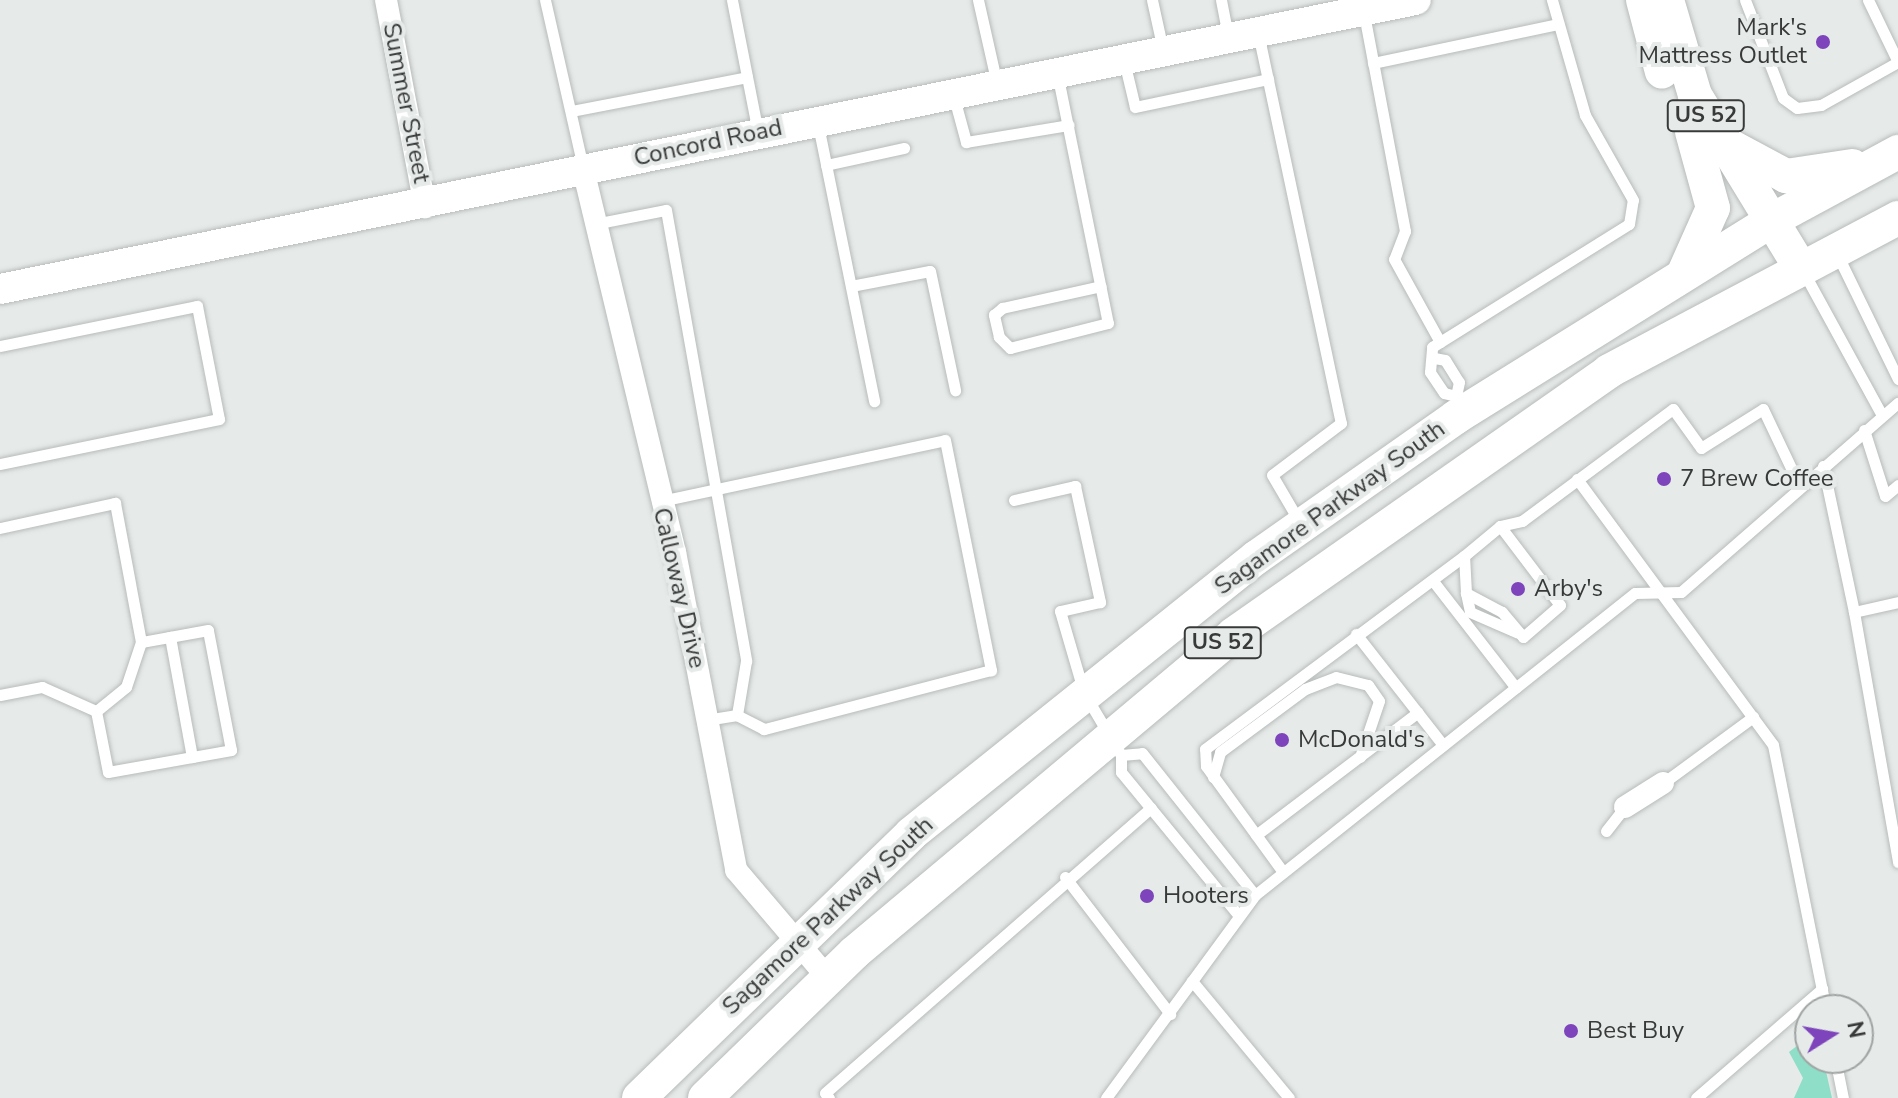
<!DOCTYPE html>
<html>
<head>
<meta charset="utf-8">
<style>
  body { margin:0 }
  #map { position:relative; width:1898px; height:1098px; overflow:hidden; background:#e6eae9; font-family:"Nunito Sans",sans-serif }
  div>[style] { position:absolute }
  .green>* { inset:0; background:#8edec8 }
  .roads { filter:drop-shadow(0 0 2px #b7bbba) drop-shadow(0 0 2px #b7bbba) }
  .lane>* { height:11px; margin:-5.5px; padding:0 5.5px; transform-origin:5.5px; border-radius:5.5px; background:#fff }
  .street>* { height:22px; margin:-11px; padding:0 11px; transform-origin:11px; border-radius:11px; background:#fff }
  .secondary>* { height:30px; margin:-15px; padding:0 15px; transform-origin:15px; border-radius:15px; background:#fff }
  .primary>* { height:34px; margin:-17px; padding:0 17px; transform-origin:17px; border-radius:17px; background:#fff }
  .dots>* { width:22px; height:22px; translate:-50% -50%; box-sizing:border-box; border:4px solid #e6eae9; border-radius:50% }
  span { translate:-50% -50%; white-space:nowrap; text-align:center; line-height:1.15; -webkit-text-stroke:8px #e6eae9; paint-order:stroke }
  .shield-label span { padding:2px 6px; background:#e6eae9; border:2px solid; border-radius:6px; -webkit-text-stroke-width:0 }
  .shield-label { font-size:22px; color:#383a39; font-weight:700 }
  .poi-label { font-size:24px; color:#383a39 }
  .right { translate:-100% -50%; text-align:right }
  .left { translate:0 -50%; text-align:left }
  .street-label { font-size:24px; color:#383a39 }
  .north { position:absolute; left:1794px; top:994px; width:80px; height:80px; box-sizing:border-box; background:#e6eae9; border:2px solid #a0a4a3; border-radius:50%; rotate:79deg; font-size:22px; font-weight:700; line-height:32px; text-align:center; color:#383a39 }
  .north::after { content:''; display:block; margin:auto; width:28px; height:36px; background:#7d44bb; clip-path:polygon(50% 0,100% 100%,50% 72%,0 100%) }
</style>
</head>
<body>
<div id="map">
  <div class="green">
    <div style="clip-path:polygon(1806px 1039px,1810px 1058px,1823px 1058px,1832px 1098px,1794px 1098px,1803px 1078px,1789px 1052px)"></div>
  </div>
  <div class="roads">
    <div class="lane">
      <div style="left:545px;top:0;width:171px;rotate:77.2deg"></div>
      <div style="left:732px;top:0;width:136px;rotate:78.9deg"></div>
      <div style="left:978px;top:0;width:86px;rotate:77.3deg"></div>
      <div style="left:1152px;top:0;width:51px;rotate:77.6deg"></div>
      <div style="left:1221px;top:0;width:38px;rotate:79deg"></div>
      <div style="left:1745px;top:0;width:105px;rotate:68.8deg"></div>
      <div style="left:1783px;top:98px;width:17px;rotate:36deg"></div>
      <div style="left:1797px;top:108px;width:24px;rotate:-7deg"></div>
      <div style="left:1821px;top:105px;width:88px;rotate:-29.2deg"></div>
      <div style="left:1868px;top:0;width:69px;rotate:64.2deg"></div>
      <div style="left:1364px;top:14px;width:221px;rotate:79.3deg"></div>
      <div style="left:1405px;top:231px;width:30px;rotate:111deg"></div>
      <div style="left:1394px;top:259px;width:95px;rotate:61deg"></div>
      <div style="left:1258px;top:33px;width:399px;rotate:78deg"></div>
      <div style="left:1341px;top:423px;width:86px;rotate:143deg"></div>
      <div style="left:1272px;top:475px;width:53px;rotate:59.6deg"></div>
      <div style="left:1124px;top:61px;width:47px;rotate:76.6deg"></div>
      <div style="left:1135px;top:107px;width:136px;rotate:-11.9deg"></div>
      <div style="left:1373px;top:63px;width:189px;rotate:-11.9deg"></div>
      <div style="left:1057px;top:73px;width:255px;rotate:78.5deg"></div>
      <div style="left:1108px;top:323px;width:101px;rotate:165.7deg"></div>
      <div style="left:1010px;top:348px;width:16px;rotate:-135deg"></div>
      <div style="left:999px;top:337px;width:23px;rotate:-103deg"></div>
      <div style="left:994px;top:315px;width:11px;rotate:-41deg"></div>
      <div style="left:1002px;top:308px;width:101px;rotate:-12.5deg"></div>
      <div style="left:953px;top:94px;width:50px;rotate:74.8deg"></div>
      <div style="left:966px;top:142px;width:104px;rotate:-9.4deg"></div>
      <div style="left:571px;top:111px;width:179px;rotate:-10.9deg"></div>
      <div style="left:818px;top:125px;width:282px;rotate:78.5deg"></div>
      <div style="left:826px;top:165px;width:80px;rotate:-12.3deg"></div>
      <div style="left:599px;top:223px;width:68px;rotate:-11deg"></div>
      <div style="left:666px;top:210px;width:458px;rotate:79.9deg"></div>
      <div style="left:746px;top:661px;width:55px;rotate:99.5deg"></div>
      <div style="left:1837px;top:254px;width:139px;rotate:64deg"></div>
      <div style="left:1803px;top:271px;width:164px;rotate:61.3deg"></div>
      <div style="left:851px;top:286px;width:80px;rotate:-10.8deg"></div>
      <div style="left:930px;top:271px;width:122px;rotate:78.1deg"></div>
      <div style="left:0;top:346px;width:201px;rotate:-11.5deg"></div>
      <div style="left:197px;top:306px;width:115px;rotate:79deg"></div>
      <div style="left:219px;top:419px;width:224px;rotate:168.4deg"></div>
      <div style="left:1434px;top:358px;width:11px;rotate:10deg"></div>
      <div style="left:1445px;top:360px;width:26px;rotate:58deg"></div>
      <div style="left:1459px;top:382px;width:14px;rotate:102deg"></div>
      <div style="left:1456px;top:396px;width:12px;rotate:-166deg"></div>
      <div style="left:1444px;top:393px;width:25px;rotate:-124deg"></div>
      <div style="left:1430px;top:372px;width:25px;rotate:-85deg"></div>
      <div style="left:1432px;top:347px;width:232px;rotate:-32deg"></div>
      <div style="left:1629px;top:224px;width:24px;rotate:-81deg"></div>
      <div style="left:1633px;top:200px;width:98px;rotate:-119.5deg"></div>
      <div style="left:1585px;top:115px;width:120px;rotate:-106deg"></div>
      <div style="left:1864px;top:430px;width:69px;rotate:72.3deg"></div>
      <div style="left:1885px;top:496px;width:17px;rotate:-40deg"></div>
      <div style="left:1823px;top:466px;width:149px;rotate:78deg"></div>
      <div style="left:1854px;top:612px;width:45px;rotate:-12.8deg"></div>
      <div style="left:1577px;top:479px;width:330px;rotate:53.6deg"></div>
      <div style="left:1773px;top:745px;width:270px;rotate:78.7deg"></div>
      <div style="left:1014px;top:500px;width:63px;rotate:-12.9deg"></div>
      <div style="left:1075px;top:486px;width:119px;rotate:77.8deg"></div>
      <div style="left:1100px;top:602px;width:41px;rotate:167.3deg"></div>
      <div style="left:1060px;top:611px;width:85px;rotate:73.7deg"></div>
      <div style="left:1084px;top:693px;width:72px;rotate:59.2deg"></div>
      <div style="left:1121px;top:755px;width:17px;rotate:90deg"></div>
      <div style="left:1121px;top:772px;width:183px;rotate:50.6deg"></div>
      <div style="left:661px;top:501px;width:290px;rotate:-12.1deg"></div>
      <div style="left:945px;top:440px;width:235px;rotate:78.7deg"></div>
      <div style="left:991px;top:670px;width:235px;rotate:165.4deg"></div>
      <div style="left:764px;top:729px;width:30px;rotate:-153deg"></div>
      <div style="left:737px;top:715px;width:30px;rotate:171deg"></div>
      <div style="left:1500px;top:526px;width:99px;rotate:52.8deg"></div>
      <div style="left:1560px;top:605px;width:49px;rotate:139.1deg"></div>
      <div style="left:1523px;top:637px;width:33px;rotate:-130deg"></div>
      <div style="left:1502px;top:612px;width:41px;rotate:-152.2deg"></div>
      <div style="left:1466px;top:593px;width:37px;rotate:-93deg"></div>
      <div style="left:1464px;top:556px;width:47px;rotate:-39.8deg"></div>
      <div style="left:1500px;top:526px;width:23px;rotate:-13deg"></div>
      <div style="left:1522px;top:521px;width:188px;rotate:-36.6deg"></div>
      <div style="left:1673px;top:409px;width:48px;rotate:54.3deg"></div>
      <div style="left:1701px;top:448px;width:73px;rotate:-32.2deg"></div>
      <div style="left:1763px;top:409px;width:86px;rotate:64.6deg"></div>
      <div style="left:0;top:528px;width:118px;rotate:-12.3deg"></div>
      <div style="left:115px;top:503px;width:141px;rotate:79.4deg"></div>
      <div style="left:1433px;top:581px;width:135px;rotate:52.2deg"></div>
      <div style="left:1466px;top:593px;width:19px;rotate:78deg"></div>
      <div style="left:1470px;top:612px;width:52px;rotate:23.6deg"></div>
      <div style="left:1854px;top:612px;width:254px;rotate:80deg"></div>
      <div style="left:1356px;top:634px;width:141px;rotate:51.9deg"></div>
      <div style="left:170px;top:637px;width:122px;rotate:79.6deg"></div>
      <div style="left:0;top:695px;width:43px;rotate:-10.8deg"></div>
      <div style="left:42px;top:687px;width:59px;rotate:24deg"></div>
      <div style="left:96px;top:711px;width:62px;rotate:78.9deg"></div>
      <div style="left:108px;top:772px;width:125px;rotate:-10.1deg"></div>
      <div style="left:231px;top:750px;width:122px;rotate:-100.9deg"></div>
      <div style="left:208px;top:630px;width:68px;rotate:169.8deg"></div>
      <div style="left:141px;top:642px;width:47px;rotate:108.4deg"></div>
      <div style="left:126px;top:687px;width:38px;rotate:141deg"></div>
      <div style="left:1121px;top:755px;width:21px;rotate:-5deg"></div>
      <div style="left:1142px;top:753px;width:181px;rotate:51.5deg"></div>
      <div style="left:1213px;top:777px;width:26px;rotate:-74deg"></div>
      <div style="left:1220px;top:752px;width:106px;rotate:-36.5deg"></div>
      <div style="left:1305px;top:689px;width:33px;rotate:-21deg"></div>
      <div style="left:1336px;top:677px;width:33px;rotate:14deg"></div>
      <div style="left:1368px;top:685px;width:19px;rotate:55deg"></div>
      <div style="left:1379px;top:701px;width:59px;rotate:108.7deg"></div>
      <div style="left:1663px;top:783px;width:112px;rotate:-36.3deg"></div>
      <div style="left:1606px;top:831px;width:31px;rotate:-52deg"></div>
      <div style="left:1256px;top:835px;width:203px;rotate:-37.2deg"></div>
      <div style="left:1283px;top:872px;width:131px;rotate:-126deg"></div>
      <div style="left:1206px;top:766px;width:17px;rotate:-93deg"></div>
      <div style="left:1205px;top:749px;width:323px;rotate:-36.7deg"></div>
      <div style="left:1065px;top:877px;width:173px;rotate:52.5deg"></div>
      <div style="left:1192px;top:981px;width:107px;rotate:-53.8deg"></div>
      <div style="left:1255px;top:895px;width:485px;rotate:-38.5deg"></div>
      <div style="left:1635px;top:593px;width:46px;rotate:-1.2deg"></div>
      <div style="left:1681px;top:592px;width:288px;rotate:-41.1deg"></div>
      <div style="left:1835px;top:1058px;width:41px;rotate:78.7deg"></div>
      <div style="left:829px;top:1098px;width:6px;rotate:-129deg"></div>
      <div style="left:825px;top:1093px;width:433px;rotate:-41.2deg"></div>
      <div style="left:1106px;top:1098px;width:145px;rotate:-53.7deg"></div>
      <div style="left:1192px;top:981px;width:152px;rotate:50.3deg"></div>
      <div style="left:1696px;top:1098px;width:167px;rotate:-40.9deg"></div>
    </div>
    <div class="street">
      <div style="left:386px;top:0;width:211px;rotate:79.3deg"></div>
      <div style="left:583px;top:169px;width:394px;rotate:76.5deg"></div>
      <div style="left:675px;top:552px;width:324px;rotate:79.1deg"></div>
      <div style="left:736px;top:870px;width:142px;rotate:49.6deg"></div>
      <div style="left:1625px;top:807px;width:45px;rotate:-32.3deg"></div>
    </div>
    <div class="secondary">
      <div style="left:0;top:289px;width:1445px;rotate:-11.54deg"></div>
    </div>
    <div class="primary">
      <div style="left:1643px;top:0;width:74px;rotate:75.2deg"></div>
      <div style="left:1667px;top:0;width:99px;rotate:73.6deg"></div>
      <div style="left:1695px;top:95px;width:202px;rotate:58.6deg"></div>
      <div style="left:1730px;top:146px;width:64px;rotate:28.2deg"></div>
      <div style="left:1786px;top:176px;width:67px;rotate:-8.6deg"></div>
      <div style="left:1684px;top:273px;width:71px;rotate:-66deg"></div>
      <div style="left:1713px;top:208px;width:79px;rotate:-105.4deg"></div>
      <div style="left:639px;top:1098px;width:379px;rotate:-44.1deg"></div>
      <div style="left:911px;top:834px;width:443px;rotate:-38.7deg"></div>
      <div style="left:1257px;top:557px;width:243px;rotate:-35.1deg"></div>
      <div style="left:1456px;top:417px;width:375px;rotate:-31.9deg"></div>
      <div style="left:1774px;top:219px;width:141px;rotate:-28.4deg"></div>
      <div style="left:705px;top:1098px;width:208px;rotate:-44.2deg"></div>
      <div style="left:854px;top:953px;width:496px;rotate:-40deg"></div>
      <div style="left:1234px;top:634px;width:458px;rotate:-35deg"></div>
      <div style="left:1609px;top:371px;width:327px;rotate:-27.9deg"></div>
    </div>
  </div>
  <div class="dots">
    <div style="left:1823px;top:42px;background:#7d44bb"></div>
    <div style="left:1664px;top:479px;background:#7d44bb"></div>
    <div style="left:1518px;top:589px;background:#7d44bb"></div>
    <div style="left:1282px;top:740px;background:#7d44bb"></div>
    <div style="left:1147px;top:896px;background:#7d44bb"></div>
    <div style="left:1571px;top:1031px;background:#7d44bb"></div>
  </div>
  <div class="shield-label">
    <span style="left:1706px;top:116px">US 52</span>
    <span style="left:1223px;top:643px">US 52</span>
  </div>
  <div class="poi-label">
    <span class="right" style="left:1807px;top:42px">Mark's<br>Mattress Outlet</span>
    <span class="left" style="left:1680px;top:479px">7 Brew Coffee</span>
    <span class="left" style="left:1534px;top:589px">Arby's</span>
    <span class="left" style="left:1298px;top:740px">McDonald's</span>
    <span class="left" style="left:1163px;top:896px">Hooters</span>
    <span class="left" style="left:1587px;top:1031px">Best Buy</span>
  </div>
  <div class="street-label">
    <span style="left:406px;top:103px;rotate:79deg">Summer Street</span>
    <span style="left:708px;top:143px;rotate:-12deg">Concord Road</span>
    <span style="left:1330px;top:508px;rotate:-36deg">Sagamore Parkway South</span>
    <span style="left:679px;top:588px;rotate:77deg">Calloway Drive</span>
    <span style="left:828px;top:916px;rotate:-43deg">Sagamore Parkway South</span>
  </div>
  <div class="north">N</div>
</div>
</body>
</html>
